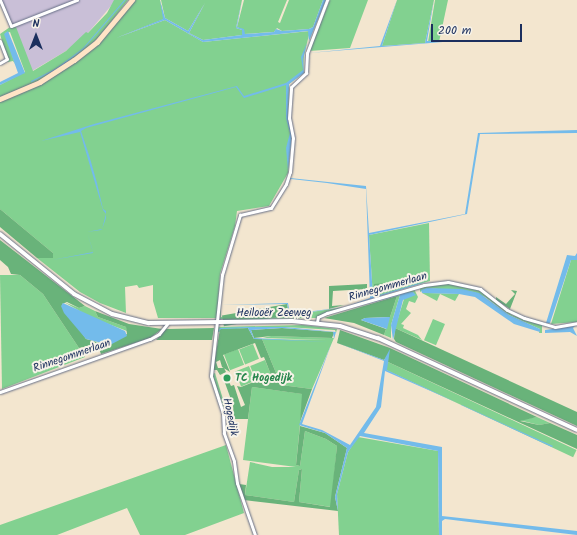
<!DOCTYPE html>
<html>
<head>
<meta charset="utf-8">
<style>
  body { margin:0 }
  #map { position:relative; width:577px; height:535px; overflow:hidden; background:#f3e6cf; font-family:Kalam,sans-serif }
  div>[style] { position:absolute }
  .industrial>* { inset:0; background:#c9bfd7 }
  .green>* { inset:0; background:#82d190; transform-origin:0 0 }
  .forest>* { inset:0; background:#69b37a; transform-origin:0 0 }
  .water>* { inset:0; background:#73bbeb }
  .stream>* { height:1px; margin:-0.5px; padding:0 0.5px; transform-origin:0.5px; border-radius:0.5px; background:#73bbeb }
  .roads { filter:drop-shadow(0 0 1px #676f86) drop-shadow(0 0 1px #676f86) }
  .minor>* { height:3px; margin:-1.5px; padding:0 1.5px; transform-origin:1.5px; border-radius:1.5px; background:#fff }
  .tertiary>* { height:4px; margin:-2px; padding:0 2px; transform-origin:2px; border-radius:2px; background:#fff }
  .secondary>* { height:4.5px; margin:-2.25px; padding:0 2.25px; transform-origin:2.25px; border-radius:2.25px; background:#ffe4c6 }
  .dots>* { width:11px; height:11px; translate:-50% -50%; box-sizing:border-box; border:2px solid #f7f3e8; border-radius:50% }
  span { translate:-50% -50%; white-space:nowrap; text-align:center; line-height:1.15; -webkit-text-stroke:4px #f7f3e8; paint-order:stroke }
  .street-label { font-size:11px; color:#1b2f5e }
  .leisure-label { font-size:11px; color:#27864d; font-weight:700 }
  .left { translate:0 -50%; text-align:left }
  .north { position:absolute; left:16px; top:16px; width:40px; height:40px; -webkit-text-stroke:3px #f7f3e8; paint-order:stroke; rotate:0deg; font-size:11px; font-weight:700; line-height:16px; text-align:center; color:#1b2f5e }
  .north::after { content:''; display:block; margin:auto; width:14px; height:18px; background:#1b2f5e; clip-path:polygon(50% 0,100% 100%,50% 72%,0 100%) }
  .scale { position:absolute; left:431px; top:24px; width:91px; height:18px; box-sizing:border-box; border:2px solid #1b2f5e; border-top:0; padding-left:5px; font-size:12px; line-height:14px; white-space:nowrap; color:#1b2f5e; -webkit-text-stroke:3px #f7f3e8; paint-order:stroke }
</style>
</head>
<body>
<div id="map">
  <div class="industrial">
    <div style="clip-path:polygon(0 0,116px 0,88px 33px,66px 51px,27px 74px)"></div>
  </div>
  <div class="green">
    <div style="clip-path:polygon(114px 0,128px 0,100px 36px,84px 51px,39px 81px,0 97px,0 85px,25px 72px,10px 32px,5px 33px,15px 64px,13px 61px,8px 62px,0 34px,10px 27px,16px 27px,33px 71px,66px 51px,86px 32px,88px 33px,107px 13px)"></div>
    <div style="clip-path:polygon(134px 0,160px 0,164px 19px,116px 38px,165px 20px,203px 42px,310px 31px,304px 55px,303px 73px,289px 84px,288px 122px,291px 136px,288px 173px,269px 206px,237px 211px,235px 226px,220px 274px,217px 318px,158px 318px,153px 301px,153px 285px,139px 288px,137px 285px,125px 287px,126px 313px,100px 303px,80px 292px,37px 258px,53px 258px,53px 253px,0 209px,0 101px,50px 79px,80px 59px,110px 31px)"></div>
    <div style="clip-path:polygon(161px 0,242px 0,236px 28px,242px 30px,242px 35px,203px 40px,189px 33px,205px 3px,188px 31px,165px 18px)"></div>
    <div style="clip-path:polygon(244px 0,287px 0,278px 22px,280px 23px,289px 0,323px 0,313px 27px,309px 29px,282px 31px,277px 28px,274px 32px,244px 34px,244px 30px,237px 27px)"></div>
    <div style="clip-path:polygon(330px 0,368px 0,350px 48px,309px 51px)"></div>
    <div style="clip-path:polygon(397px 0,434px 0,425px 43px,382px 46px)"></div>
    <div style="clip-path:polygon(435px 0,448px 0,439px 42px,428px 42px)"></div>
    <div style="clip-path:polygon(429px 223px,430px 281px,373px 297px,369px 235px)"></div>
    <div style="clip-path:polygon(571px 260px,577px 260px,577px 322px,551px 324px)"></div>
    <div style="clip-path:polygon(0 275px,20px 275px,43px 294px,85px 357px,2px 389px)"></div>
    <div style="clip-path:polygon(443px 283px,467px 285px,481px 291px,512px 315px,542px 325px,542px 333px,539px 333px,540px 329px,509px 315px,485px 297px,474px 292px,427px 288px,420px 292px,420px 286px)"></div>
    <div style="clip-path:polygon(414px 289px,418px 297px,415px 303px,409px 301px,406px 309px,411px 313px,401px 324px,404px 325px,403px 328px,418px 335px,422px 340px,395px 328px,404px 299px,414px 292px,403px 295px,401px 293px)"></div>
    <div style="clip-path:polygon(422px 293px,428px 293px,459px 294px,455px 301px,440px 294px,437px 301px)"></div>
    <div style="clip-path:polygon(400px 295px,391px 325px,391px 338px,384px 335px,397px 296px)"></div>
    <div style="clip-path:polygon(64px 302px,79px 308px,85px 306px,95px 311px,98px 317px,126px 327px,127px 331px,90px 317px)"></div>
    <div style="clip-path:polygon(220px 305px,221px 317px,291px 315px,345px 307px,316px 318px,220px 319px)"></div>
    <div style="left:433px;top:319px;width:13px;height:23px;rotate:23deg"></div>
    <div style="clip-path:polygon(303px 325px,337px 329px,336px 333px,335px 330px,285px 327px,249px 327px,218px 332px,213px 366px,218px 327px)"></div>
    <div style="clip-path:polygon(271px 336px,334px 338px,312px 389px,281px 385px,262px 339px,327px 340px,263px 338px)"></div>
    <div style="left:253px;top:344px;width:16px;height:15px;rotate:68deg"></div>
    <div style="left:238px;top:349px;width:17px;height:15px;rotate:69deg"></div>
    <div style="left:265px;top:360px;width:16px;height:16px;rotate:68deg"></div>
    <div style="left:388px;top:362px;width:208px;height:8px;rotate:25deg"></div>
    <div style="left:249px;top:366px;width:16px;height:15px;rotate:68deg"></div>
    <div style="clip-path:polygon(215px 373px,226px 409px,229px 410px,228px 419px,213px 378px,212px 374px)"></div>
    <div style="clip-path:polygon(252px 387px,303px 394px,296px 465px,300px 466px,305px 431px,326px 439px,337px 446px,331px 507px,299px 502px,302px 469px,299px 470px,294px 502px,245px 495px,250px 462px,272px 467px,296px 467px,243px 460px)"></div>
    <div style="clip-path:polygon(537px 417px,550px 423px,539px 425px,519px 420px)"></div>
    <div style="clip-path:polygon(358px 437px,438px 451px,439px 535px,339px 535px,337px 494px,348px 452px)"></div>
    <div style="clip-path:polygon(226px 445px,244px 513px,185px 535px,140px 535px,127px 508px,57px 535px,0 535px,0 525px)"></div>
  </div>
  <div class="forest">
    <div style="clip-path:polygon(0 209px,53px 253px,53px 258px,37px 258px,0 227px)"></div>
    <div style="clip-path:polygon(0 240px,85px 306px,79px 308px,67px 302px,62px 304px,86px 339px,108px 345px,127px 334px,126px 327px,98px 317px,95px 311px,129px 324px,162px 329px,150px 338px,101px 354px,97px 344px,79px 348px,43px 294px,20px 275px,11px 274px,8px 267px,0 260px)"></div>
    <div style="clip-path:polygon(387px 283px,400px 286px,395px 286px,390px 290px,375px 294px,374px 284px)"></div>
    <div style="clip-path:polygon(367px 284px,367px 289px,333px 291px,332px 306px,344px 305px,329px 309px,329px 286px)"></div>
    <div style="clip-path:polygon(511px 290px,517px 291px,510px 309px,496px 300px,496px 297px,506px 304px,515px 294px)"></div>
    <div style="clip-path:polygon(evenodd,397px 296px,384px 335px,354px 323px,324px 318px,397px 296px,389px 317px,386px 329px,361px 320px,365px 318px,389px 317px)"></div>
    <div style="left:287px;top:304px;width:11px;height:66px;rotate:80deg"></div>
    <div style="clip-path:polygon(214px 328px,212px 340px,156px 340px,166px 329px)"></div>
    <div style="clip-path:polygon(248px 328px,254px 339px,262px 339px,281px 385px,312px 389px,300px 422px,302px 394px,252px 387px,248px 419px,234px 419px,233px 405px,225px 383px,229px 382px,231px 386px,234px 385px,241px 407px,245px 405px,237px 386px,241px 387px,271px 375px,264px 357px,261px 358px,255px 343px,223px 355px,230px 372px,222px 367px,220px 360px,216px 362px,218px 368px,224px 368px,226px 372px,220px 375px,217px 370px,213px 370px,220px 329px)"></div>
    <div style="clip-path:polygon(282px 328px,333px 332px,334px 333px,332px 338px,271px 336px,254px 338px,251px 330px)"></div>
    <div style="clip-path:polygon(395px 328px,577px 412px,577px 426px,396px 342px,394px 339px)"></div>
    <div style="clip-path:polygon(340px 330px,390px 348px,537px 417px,520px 421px,539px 425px,550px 423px,577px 435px,577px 449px,388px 362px,388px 355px,384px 360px,337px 343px)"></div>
    <div style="clip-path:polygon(300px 426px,325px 433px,347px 448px,335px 497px,338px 511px,244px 500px,239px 484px,246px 485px,245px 495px,294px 502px,299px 470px,302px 469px,299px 502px,330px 507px,337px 446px,326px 439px,305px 431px,300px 466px,296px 465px)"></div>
  </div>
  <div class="water">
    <div style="clip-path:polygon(160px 0,165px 18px,188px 31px,205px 3px,189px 33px,203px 40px,242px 35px,242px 30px,236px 28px,242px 0,237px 27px,244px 29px,245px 34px,274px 32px,276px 29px,282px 31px,309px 29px,313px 27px,323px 0,326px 0,309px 41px,308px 31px,203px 42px,165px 20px,116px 38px,163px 19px)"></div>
    <div style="clip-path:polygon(397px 0,382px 46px,425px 43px,434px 0,427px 41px,467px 40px,309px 53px,380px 46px)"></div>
    <div style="clip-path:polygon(8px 31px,25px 73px,0 85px,0 82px,18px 73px,4px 34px)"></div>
    <div style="clip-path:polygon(307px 43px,303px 59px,304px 73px,289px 84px,288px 116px,292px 135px,288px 170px,286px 148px,290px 133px,286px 118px,286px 85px,244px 98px,236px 87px,86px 128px,81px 131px,89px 155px,97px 183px,103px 209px,106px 211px,106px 218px,105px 221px,102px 229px,101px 230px,87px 232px,92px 248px,93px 253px,52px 260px,93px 252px,87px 232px,102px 229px,106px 214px,103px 210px,80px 132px,41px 141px,94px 124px,237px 86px,244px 96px,286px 83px,303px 70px,301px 57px)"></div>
    <div style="clip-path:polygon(577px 130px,577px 133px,480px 134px,467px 214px,369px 235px,373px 297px,416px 284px,426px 282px,348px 306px,370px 298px,366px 189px,327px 183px,291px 179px,289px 181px,290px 178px,366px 186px,369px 233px,465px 214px,478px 133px)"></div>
    <div style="clip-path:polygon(577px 253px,577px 260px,571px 260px,550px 323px,570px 323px,546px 323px,567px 255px,575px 256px)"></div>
    <div style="clip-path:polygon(427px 288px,462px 289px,479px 293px,509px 315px,540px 329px,540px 332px,514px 324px,475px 297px,459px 294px,422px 293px,421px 290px)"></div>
    <div style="clip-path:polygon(413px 292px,416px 295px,403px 300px,393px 340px,391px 325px,400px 295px,344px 310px,400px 293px)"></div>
    <div style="clip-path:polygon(63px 303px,125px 331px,127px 336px,110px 345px,86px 339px,64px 313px,61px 306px)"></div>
    <div style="clip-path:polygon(288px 303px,290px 314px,345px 307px,290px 315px,287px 304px,221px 305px)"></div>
    <div style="clip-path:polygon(390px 317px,387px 329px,361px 320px,365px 318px)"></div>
    <div style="clip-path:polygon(575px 326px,573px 328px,577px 336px,570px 332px,545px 333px,545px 330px)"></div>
    <div style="clip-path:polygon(248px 327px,285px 327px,336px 332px,334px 339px,333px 332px,282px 328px,251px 330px,254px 338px,328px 342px,254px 339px,248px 328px,221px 329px,218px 332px,220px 328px)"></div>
    <div style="clip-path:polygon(332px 342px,302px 424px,322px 430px,350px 445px,376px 407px,384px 361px,338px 343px,384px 360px,390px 349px,387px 370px,458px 403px,385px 371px,381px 407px,364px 433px,442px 447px,442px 516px,577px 531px,577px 535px,445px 519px,442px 521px,442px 535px,439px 535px,438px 451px,360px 436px,348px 452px,337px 494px,338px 511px,335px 497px,347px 448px,325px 433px,299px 425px)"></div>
    <div style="clip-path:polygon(461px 405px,462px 405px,553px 446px,552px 447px)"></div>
  </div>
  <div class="stream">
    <div style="left:31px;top:81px;width:27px;rotate:-27deg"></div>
    <div style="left:55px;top:69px;width:34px;rotate:-37deg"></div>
    <div style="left:82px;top:49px;width:65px;rotate:-49.4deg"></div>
  </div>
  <div class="roads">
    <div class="minor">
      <div style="left:0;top:0;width:28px;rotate:67deg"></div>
      <div style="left:11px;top:26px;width:71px;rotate:-21.5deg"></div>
      <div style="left:0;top:41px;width:19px;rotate:69deg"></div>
      <div style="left:7px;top:59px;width:8px;rotate:150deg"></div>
      <div style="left:317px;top:322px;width:5px;rotate:-79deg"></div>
      <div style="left:318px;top:317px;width:10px;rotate:-24deg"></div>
      <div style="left:327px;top:313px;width:101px;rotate:-16.1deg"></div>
      <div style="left:424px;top:285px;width:24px;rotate:-7deg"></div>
      <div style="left:448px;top:282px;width:33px;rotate:12deg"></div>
      <div style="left:480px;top:289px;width:34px;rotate:38deg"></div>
      <div style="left:507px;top:310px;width:19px;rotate:25deg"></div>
      <div style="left:524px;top:318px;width:32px;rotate:16deg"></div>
      <div style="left:555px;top:327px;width:22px;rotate:-10deg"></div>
      <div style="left:0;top:392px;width:159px;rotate:-19.5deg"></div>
      <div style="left:150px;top:339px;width:10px;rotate:-29deg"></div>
      <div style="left:159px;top:334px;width:13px;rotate:-51deg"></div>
      <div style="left:255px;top:535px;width:55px;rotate:-109.1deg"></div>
      <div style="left:237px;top:483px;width:22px;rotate:-98deg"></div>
      <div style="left:234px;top:461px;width:30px;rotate:-110deg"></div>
      <div style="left:224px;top:433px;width:20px;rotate:-93deg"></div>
      <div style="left:223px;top:413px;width:39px;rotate:-108deg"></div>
      <div style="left:211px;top:376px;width:102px;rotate:-83.8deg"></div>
      <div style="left:222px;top:275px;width:63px;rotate:-73.3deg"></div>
      <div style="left:240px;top:215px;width:32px;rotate:-13deg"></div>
      <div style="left:271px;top:208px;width:28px;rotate:-58deg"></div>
      <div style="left:286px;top:184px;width:13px;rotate:-72deg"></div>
      <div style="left:290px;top:172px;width:34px;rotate:-85deg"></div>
      <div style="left:293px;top:138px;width:20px;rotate:-101deg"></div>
      <div style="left:289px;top:118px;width:31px;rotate:-86deg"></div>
      <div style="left:291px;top:87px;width:21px;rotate:-43deg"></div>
      <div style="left:306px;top:73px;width:20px;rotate:-87deg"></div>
      <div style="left:307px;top:53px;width:57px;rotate:-69.3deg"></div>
    </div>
    <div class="tertiary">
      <div style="left:0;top:234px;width:95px;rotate:39deg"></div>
      <div style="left:74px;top:294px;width:43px;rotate:27.8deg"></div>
      <div style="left:112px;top:314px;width:38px;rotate:14deg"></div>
      <div style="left:149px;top:323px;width:143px;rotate:-0.8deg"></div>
      <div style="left:292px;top:321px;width:48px;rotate:5.9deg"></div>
      <div style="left:340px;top:326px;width:40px;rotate:18deg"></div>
      <div style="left:378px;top:338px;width:219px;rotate:24.8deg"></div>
    </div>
    <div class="secondary">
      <div style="left:0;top:99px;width:43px;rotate:-23deg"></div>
      <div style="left:40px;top:82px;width:40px;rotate:-32.9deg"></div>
      <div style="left:74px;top:60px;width:29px;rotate:-38deg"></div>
      <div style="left:97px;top:42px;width:55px;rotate:-50.2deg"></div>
    </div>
  </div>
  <div class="dots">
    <div style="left:227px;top:378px;background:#2e9e5b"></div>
  </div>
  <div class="street-label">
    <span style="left:388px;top:287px;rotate:-16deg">Rinnegommerlaan</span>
    <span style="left:274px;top:313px">Heilooër Zeeweg</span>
    <span style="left:72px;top:356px;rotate:-19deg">Rinnegommerlaan</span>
    <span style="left:230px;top:417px;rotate:78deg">Hogedijk</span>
  </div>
  <div class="leisure-label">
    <span class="left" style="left:235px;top:378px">TC Hogedijk</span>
  </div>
  <div class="north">N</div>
  <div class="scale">200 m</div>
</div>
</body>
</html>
